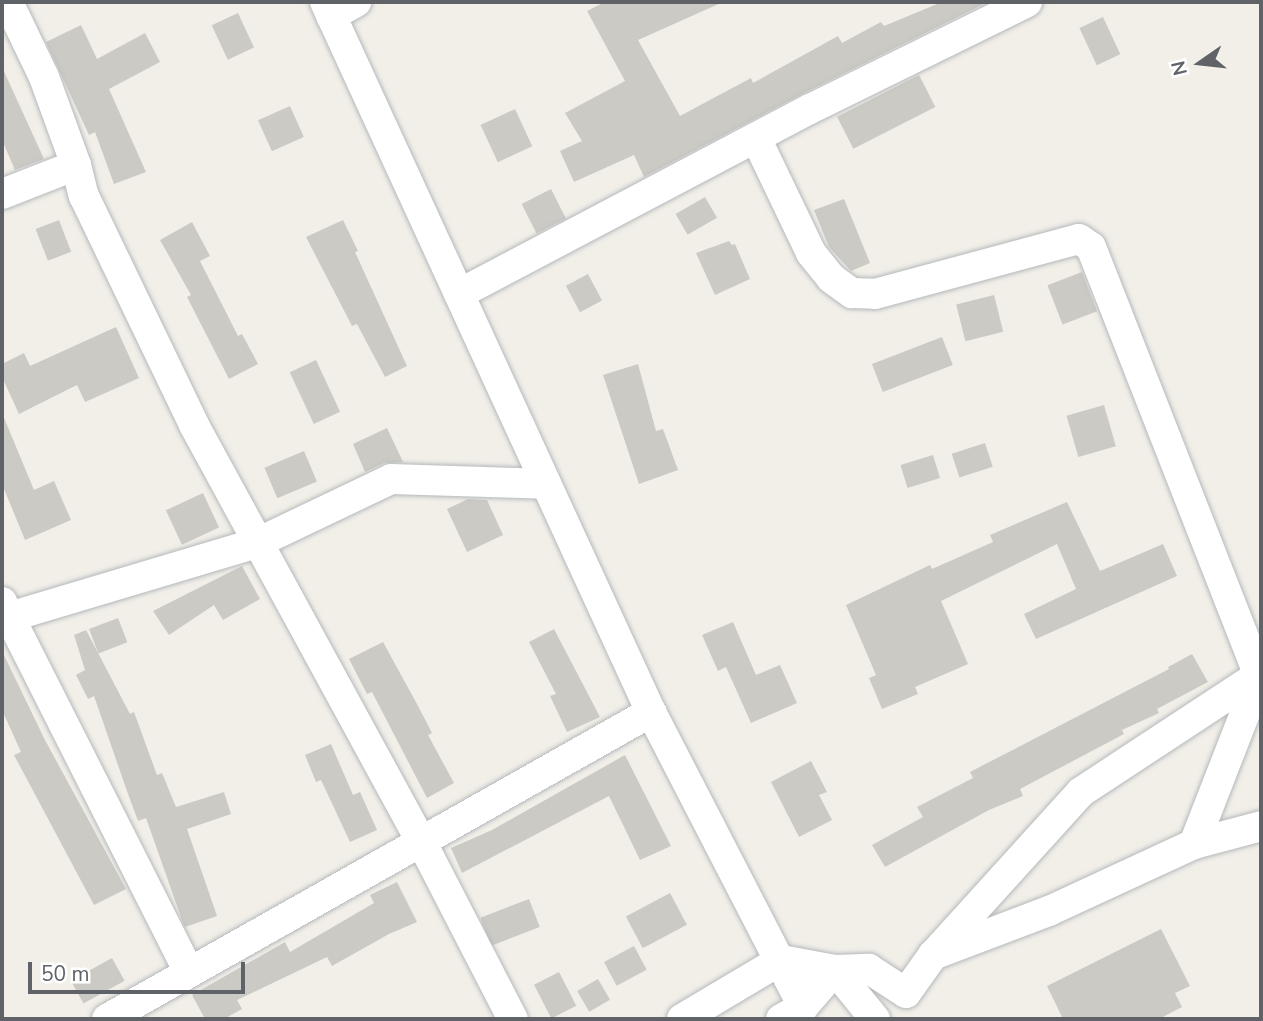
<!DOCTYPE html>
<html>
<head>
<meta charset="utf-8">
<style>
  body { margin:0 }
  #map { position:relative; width:1263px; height:1021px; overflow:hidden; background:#f1efe8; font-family:"Nunito Sans",sans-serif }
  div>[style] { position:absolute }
  .building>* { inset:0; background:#cccac5; transform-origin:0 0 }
  .roads { filter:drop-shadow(0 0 2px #b5b8bc) drop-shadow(0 0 2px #b5b8bc) }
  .street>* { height:30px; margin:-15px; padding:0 15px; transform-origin:15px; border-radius:15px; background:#fff }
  span { translate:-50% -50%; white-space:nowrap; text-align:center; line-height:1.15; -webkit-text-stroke:7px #fff; paint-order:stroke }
  .frame { position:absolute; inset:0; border:4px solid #5f6368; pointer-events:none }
  .north { position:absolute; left:1165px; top:28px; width:70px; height:70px; -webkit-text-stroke:5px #fff; paint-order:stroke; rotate:256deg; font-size:19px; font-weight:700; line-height:28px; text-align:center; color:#5f6368 }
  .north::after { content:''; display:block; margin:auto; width:24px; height:32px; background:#5f6368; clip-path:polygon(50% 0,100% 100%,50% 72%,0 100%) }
  .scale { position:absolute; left:28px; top:962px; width:217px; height:32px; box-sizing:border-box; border:4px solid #5f6368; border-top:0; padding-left:9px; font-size:21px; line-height:24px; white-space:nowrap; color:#5f6368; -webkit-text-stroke:5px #fff; paint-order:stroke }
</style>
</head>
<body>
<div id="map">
  <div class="building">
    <div style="clip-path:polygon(605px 2px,723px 2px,638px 40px,680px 116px,751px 78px,753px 83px,838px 36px,842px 43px,881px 22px,884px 26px,942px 2px,988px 2px,802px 94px,644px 177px,634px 155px,574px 182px,560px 151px,582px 141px,565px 113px,625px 81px,587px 11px)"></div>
    <div style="left:238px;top:13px;width:38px;height:29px;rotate:65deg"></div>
    <div style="left:1103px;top:17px;width:41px;height:26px;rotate:65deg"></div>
    <div style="clip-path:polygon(81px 25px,97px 59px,145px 33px,160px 62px,109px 89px,146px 172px,114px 184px,95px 132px,89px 135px,46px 42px)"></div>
    <div style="clip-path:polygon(2px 67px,44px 159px,15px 170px,2px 140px)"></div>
    <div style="left:919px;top:75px;width:36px;height:92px;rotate:63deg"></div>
    <div style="left:290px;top:106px;width:34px;height:35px;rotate:66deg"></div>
    <div style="left:515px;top:109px;width:41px;height:38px;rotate:65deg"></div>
    <div style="left:551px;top:189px;width:33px;height:33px;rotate:63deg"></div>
    <div style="left:705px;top:197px;width:24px;height:34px;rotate:60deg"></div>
    <div style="clip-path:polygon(844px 199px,870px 263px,851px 271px,829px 247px,814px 210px)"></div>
    <div style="left:59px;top:220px;width:34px;height:25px;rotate:69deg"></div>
    <div style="clip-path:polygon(343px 220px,358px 251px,355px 252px,407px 366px,385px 377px,357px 324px,352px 326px,306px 237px)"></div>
    <div style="clip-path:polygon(192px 222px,210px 256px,200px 261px,238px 336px,242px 334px,258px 364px,229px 379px,187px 297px,191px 295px,160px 240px)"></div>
    <div style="clip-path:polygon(729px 241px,732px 245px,735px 244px,750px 279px,715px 295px,696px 253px)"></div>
    <div style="left:1082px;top:272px;width:42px;height:37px;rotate:69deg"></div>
    <div style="left:588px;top:274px;width:30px;height:25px;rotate:62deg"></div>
    <div style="left:994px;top:295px;width:38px;height:39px;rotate:76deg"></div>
    <div style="clip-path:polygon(116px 327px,139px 378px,85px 402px,77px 385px,19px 414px,2px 377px,2px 364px,24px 353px,30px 366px)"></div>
    <div style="left:942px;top:337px;width:30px;height:75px;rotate:69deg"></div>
    <div style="left:316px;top:360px;width:57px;height:29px;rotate:65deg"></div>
    <div style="clip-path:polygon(638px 364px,656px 431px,663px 429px,678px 470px,639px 484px,603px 375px)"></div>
    <div style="left:1104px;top:405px;width:43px;height:39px;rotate:74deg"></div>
    <div style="clip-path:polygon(2px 413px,34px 490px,54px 481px,71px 520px,25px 540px,2px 484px)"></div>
    <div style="clip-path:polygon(387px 428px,403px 462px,384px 463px,365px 472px,353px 444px)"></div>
    <div style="left:985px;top:443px;width:25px;height:35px;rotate:72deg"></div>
    <div style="left:304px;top:451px;width:33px;height:43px;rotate:67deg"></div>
    <div style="left:933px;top:455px;width:24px;height:34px;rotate:73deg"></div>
    <div style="left:203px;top:493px;width:38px;height:41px;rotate:65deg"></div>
    <div style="clip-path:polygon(468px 499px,487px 500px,503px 535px,467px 552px,447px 509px)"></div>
    <div style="clip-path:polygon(1067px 502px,1100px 571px,1163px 544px,1177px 576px,1036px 639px,1024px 614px,1076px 589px,1057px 544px,941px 601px,968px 664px,915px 687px,918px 694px,882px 709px,869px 678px,876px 675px,846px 605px,930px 565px,932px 569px,993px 542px,990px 535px)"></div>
    <div style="clip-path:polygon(242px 566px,260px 599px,223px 620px,214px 605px,169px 635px,153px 611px)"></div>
    <div style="left:118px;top:618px;width:26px;height:31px;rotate:69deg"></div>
    <div style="clip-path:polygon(733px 622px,756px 675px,780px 665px,797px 703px,751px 723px,726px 667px,718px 671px,702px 635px)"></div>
    <div style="clip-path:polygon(554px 629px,600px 717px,567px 732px,550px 696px,556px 694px,529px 642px)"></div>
    <div style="clip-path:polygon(86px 630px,130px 714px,134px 712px,157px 775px,162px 773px,176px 807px,224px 792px,231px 814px,187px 829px,217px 916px,185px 927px,183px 923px,146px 818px,138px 821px,128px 794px,94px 696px,88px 699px,76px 675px,85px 670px,74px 635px)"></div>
    <div style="clip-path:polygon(383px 642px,417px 704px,432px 733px,428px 735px,454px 783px,427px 798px,372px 692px,367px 694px,349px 659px)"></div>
    <div style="clip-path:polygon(2px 651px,45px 740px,126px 889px,94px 905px,14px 755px,21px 752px,2px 710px)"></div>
    <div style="clip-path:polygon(1192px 654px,1208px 682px,1157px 709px,1159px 713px,1122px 730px,1124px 734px,1020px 789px,1023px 796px,989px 810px,885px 867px,872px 845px,923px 817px,917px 807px,973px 778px,970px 772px,1169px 669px,1168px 667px)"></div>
    <div style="clip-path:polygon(331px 744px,353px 795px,360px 792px,377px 830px,350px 842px,321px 780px,316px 782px,305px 755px)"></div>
    <div style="clip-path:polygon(625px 755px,671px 846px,640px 860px,609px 796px,462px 873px,451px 848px,492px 830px)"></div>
    <div style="clip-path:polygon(811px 761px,827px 792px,819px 795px,832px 820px,799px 837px,771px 782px)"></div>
    <div style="clip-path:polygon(397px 882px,417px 922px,389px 934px,332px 966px,327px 957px,237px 1000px,242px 1009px,224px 1019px,205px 1019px,192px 995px,285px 942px,290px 952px,374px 903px,370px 895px)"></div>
    <div style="left:670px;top:893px;width:36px;height:50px;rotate:62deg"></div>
    <div style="left:529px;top:899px;width:30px;height:52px;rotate:69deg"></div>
    <div style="clip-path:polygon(1161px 929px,1190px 986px,1175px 993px,1182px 1007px,1159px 1019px,1063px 1019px,1047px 986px)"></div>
    <div style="left:634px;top:946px;width:27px;height:34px;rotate:62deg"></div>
    <div style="left:112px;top:958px;width:26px;height:47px;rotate:61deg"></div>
    <div style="left:559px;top:972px;width:38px;height:28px;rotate:63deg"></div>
    <div style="left:598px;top:979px;width:24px;height:24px;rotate:60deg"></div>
  </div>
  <div class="roads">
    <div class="street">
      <div style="left:8px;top:2px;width:83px;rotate:64.4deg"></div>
      <div style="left:44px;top:77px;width:94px;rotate:70deg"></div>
      <div style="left:76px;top:165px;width:32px;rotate:76deg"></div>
      <div style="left:84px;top:196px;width:254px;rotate:64.3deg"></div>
      <div style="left:194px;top:425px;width:476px;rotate:61.4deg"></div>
      <div style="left:422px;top:843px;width:198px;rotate:62.7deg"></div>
      <div style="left:325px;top:2px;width:781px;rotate:65.34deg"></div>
      <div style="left:651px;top:712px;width:332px;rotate:62.7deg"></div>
      <div style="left:331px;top:16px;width:29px;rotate:-29deg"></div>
      <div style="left:756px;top:138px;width:127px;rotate:64.4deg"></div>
      <div style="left:811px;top:253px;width:32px;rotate:51deg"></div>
      <div style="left:831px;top:278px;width:26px;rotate:36deg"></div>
      <div style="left:852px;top:293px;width:23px;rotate:2deg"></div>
      <div style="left:875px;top:294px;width:211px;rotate:-15.1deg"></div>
      <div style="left:1079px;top:239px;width:14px;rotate:34deg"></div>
      <div style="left:1091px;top:247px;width:460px;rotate:68.6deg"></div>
      <div style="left:1259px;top:675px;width:213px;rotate:146.7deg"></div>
      <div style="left:1081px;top:792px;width:220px;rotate:132.2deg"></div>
      <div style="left:2px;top:194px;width:79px;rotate:-21.4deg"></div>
      <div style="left:459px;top:294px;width:397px;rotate:-27.8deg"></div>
      <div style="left:810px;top:109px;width:242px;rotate:-26.2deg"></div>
      <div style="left:2px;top:602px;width:415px;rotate:63.2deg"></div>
      <div style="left:9px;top:617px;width:259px;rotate:-16.6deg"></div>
      <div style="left:257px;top:543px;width:148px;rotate:-25.5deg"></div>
      <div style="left:391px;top:479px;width:155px;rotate:1.8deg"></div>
      <div style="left:1194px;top:844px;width:185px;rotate:-68.7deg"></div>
      <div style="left:835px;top:970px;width:63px;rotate:50.8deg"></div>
      <div style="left:107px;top:1019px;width:625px;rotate:-29.44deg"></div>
      <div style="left:682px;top:1019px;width:115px;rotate:-30.8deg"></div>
      <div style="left:781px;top:960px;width:55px;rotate:10.5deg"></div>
      <div style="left:835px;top:970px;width:34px;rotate:-2deg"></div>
      <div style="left:869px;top:969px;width:44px;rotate:33deg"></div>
      <div style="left:906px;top:993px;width:47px;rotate:-54.6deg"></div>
      <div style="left:933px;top:955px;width:124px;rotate:-20.8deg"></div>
      <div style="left:1049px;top:911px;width:160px;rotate:-24.8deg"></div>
      <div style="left:1194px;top:844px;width:69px;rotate:-15deg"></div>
      <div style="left:781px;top:1019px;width:25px;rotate:-29deg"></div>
      <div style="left:803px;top:1007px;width:49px;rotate:-49.1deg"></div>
    </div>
  </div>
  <div class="frame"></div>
  <div class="north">N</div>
  <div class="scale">50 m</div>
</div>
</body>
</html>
